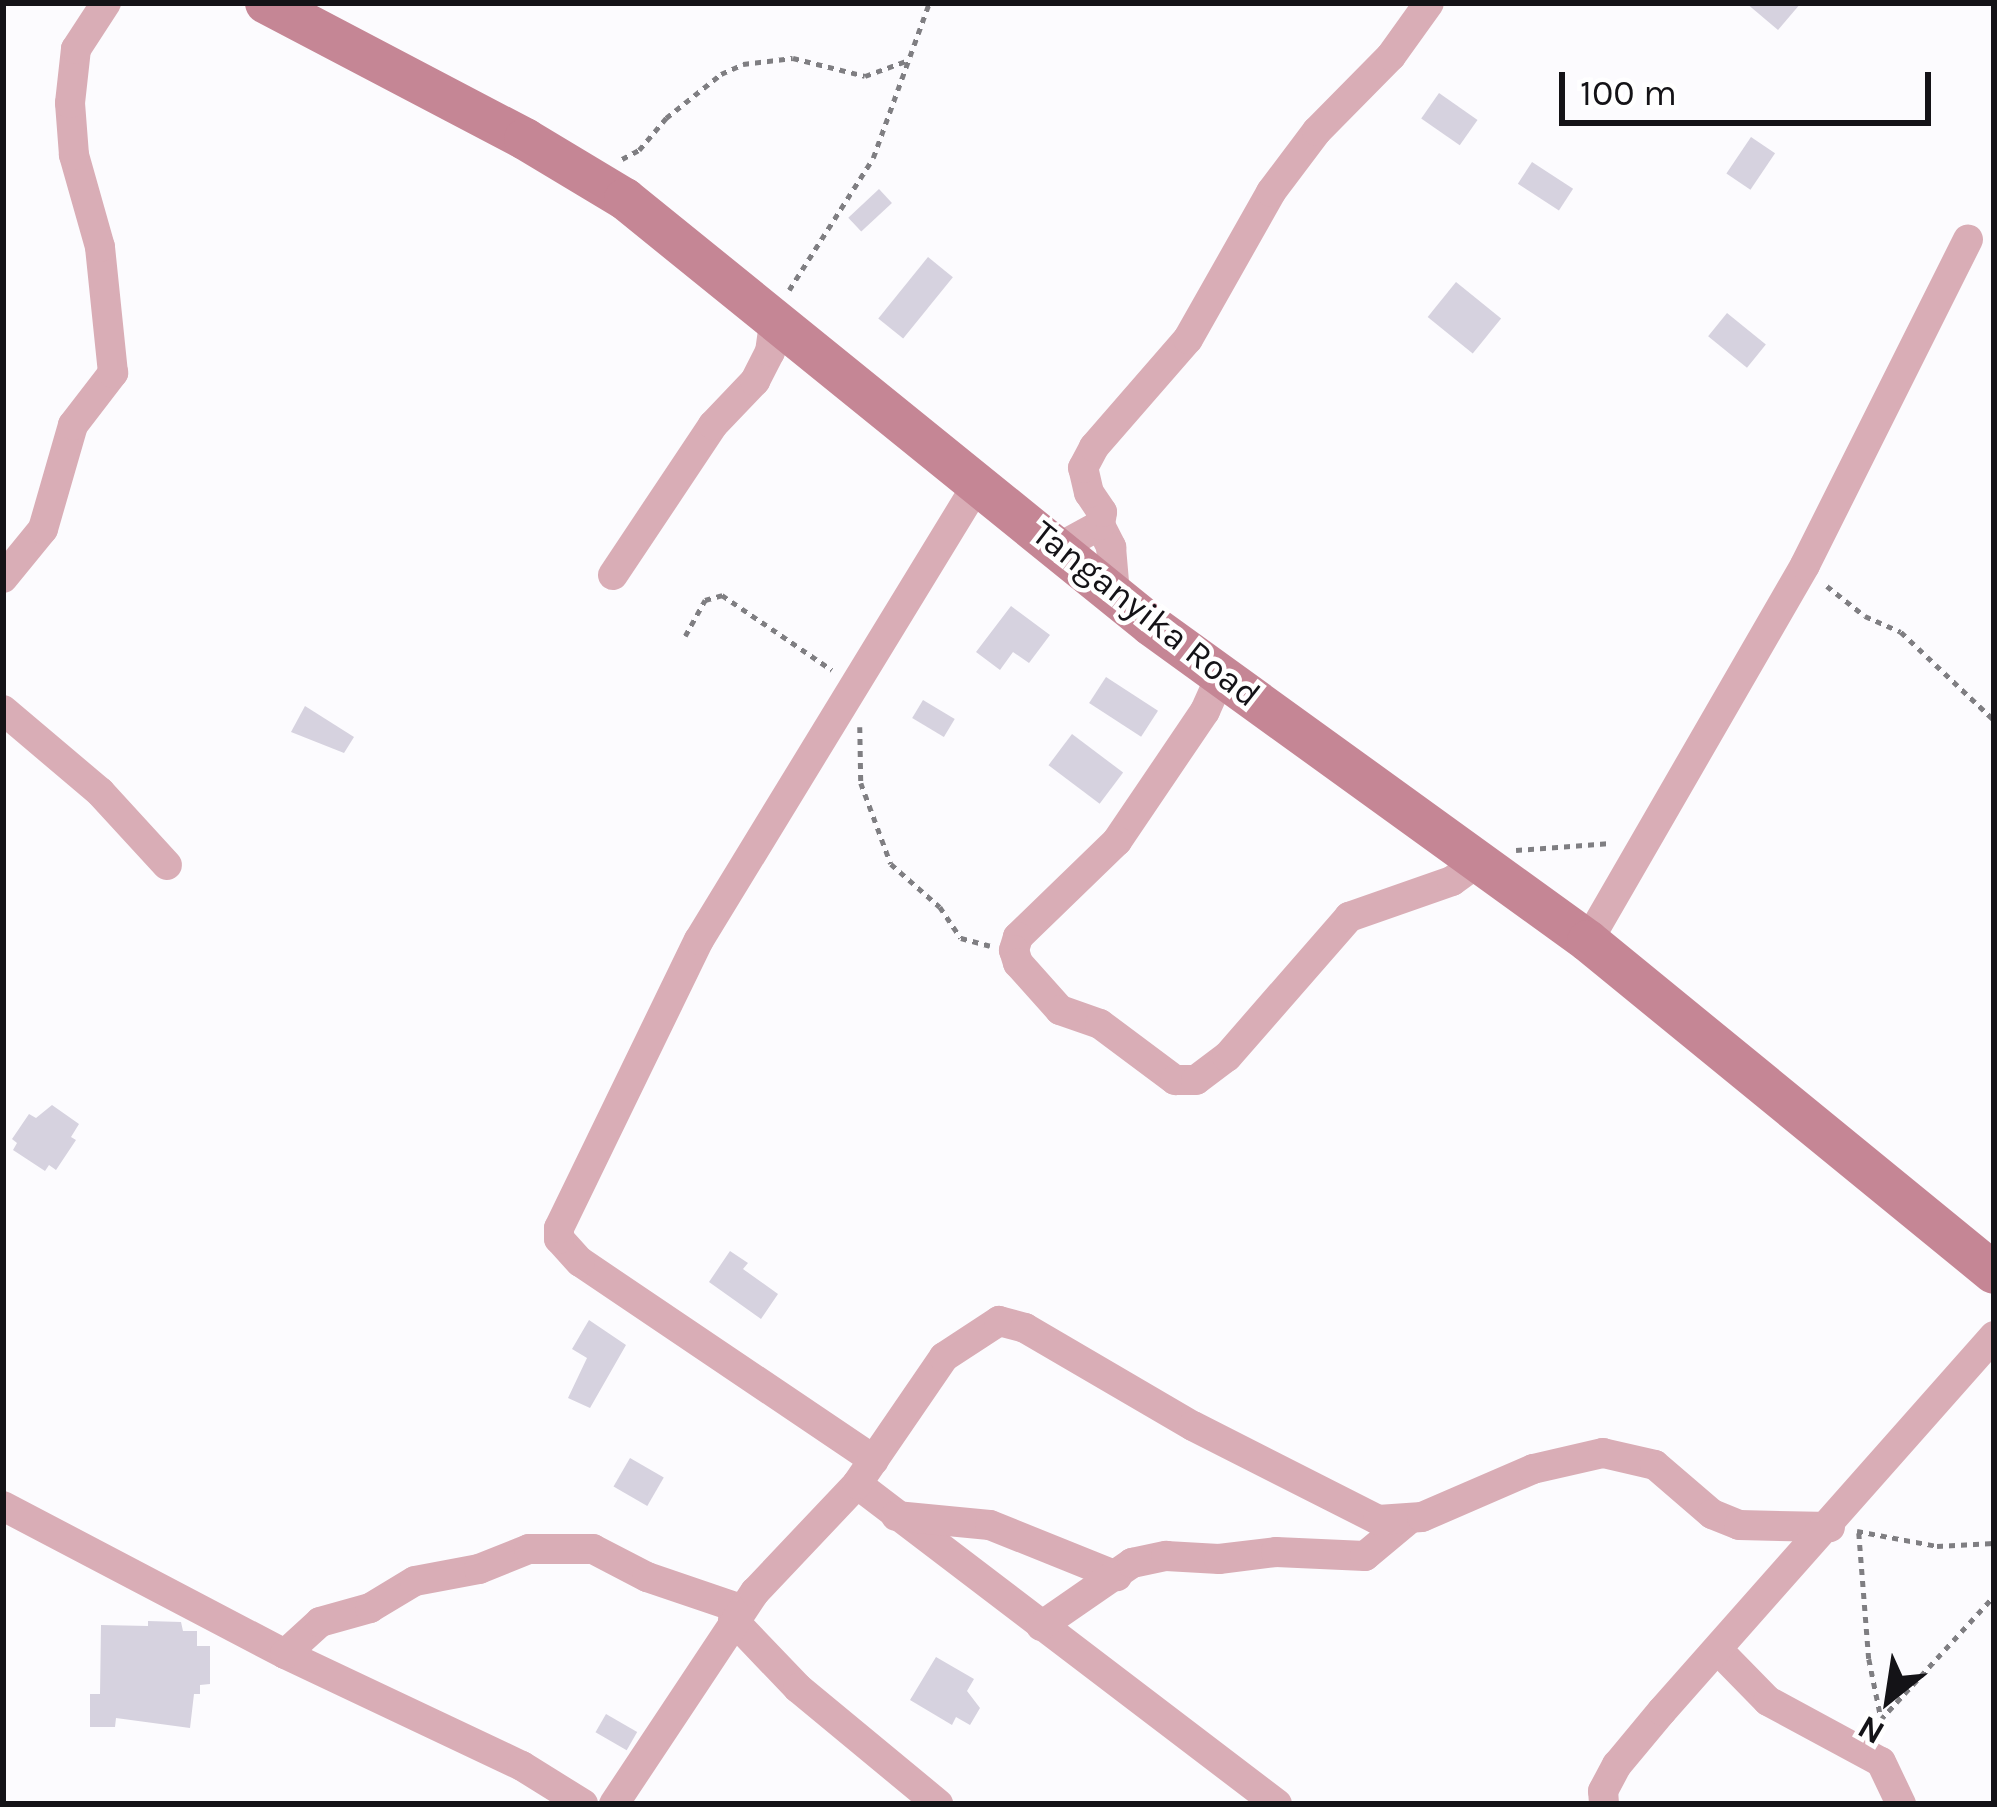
<!DOCTYPE html>
<html>
<head>
<meta charset="utf-8">
<style>
  body { margin:0 }
  #map { position:relative; width:1997px; height:1807px; overflow:hidden; background:#fcfbfe; font-family:Karla,sans-serif }
  div>[style] { position:absolute }
  .building>* { inset:0; background:#d6d2df; transform-origin:0 0 }
  .path>* { height:4.5px; margin-top:-2.25px; transform-origin:0; background:repeating-linear-gradient(90deg,#7f7e82 0 6px,transparent 0 12px) }
  .street>* { height:30px; margin:-15px; padding:0 15px; transform-origin:15px; border-radius:15px; background:#d9adb6 }
  .secondary>* { height:42px; margin:-21px; padding:0 21px; transform-origin:21px; border-radius:21px; background:#c58695 }
  span { translate:-50% -50%; white-space:nowrap; text-align:center; line-height:1.15; -webkit-text-stroke:9px #fff; paint-order:stroke }
  .street-label { font-size:36px; color:#141317 }
  .frame { position:absolute; inset:0; border:6px solid #141317; pointer-events:none }
  .north { position:absolute; left:1829px; top:1639px; width:120px; height:120px; -webkit-text-stroke:9px #fff; paint-order:stroke; rotate:210deg; font-size:33px; font-weight:700; line-height:48px; text-align:center; color:#141317 }
  .north::after { content:''; display:block; margin:auto; width:42px; height:54px; background:#141317; clip-path:polygon(50% 0,100% 100%,50% 72%,0 100%) }
  .scale { position:absolute; left:1559px; top:72px; width:372px; height:54px; box-sizing:border-box; border:6px solid #141317; border-top:0; padding-left:15px; font-size:36px; line-height:42px; white-space:nowrap; color:#141317; -webkit-text-stroke:9px #fff; paint-order:stroke }
</style>
</head>
<body>
<div id="map">
  <div class="building">
    <div style="clip-path:polygon(1746px 3px,1801px 3px,1778px 30px)"></div>
    <div style="left:1439px;top:93px;width:47px;height:31px;rotate:35deg"></div>
    <div style="left:1751px;top:137px;width:29px;height:44px;rotate:34deg"></div>
    <div style="left:1532px;top:162px;width:49px;height:26px;rotate:33deg"></div>
    <div style="left:879px;top:189px;width:19px;height:42px;rotate:47deg"></div>
    <div style="left:928px;top:257px;width:32px;height:79px;rotate:39deg"></div>
    <div style="left:1456px;top:282px;width:58px;height:45px;rotate:39deg"></div>
    <div style="left:1727px;top:313px;width:50px;height:30px;rotate:39deg"></div>
    <div style="clip-path:polygon(1011px 606px,1050px 635px,1029px 663px,1013px 652px,1000px 670px,976px 652px)"></div>
    <div style="left:1106px;top:677px;width:62px;height:31px;rotate:33deg"></div>
    <div style="left:923px;top:700px;width:37px;height:21px;rotate:31deg"></div>
    <div style="clip-path:polygon(305px 706px,354px 737px,344px 753px,291px 732px)"></div>
    <div style="left:1072px;top:734px;width:64px;height:39px;rotate:37deg"></div>
    <div style="clip-path:polygon(52px 1105px,79px 1124px,71px 1137px,76px 1140px,56px 1170px,49px 1165px,45px 1171px,13px 1150px,17px 1143px,12px 1139px,29px 1114px,36px 1118px)"></div>
    <div style="clip-path:polygon(730px 1251px,748px 1263px,743px 1269px,778px 1294px,761px 1319px,709px 1282px)"></div>
    <div style="clip-path:polygon(589px 1320px,626px 1345px,590px 1408px,568px 1398px,587px 1358px,572px 1349px)"></div>
    <div style="left:630px;top:1458px;width:39px;height:33px;rotate:30deg"></div>
    <div style="clip-path:polygon(148px 1621px,181px 1622px,183px 1631px,197px 1631px,197px 1646px,210px 1646px,210px 1684px,200px 1685px,200px 1694px,194px 1694px,190px 1728px,116px 1718px,115px 1727px,90px 1727px,90px 1694px,100px 1694px,101px 1625px,148px 1626px)"></div>
    <div style="clip-path:polygon(936px 1657px,974px 1679px,967px 1691px,980px 1708px,970px 1725px,956px 1717px,952px 1725px,910px 1700px)"></div>
    <div style="left:606px;top:1714px;width:36px;height:21px;rotate:30deg"></div>
  </div>
  <div class="path">
    <div style="left:622px;top:159px;width:19px;rotate:-28deg"></div>
    <div style="left:639px;top:150px;width:42px;rotate:-49.8deg"></div>
    <div style="left:666px;top:118px;width:70px;rotate:-38.7deg"></div>
    <div style="left:721px;top:74px;width:24px;rotate:-24deg"></div>
    <div style="left:743px;top:64px;width:50px;rotate:-6.8deg"></div>
    <div style="left:793px;top:58px;width:74px;rotate:14deg"></div>
    <div style="left:865px;top:76px;width:44px;rotate:-20.1deg"></div>
    <div style="left:789px;top:290px;width:156px;rotate:-57.5deg"></div>
    <div style="left:873px;top:158px;width:165px;rotate:-70.1deg"></div>
    <div style="left:1827px;top:586px;width:48px;rotate:38.3deg"></div>
    <div style="left:1865px;top:616px;width:39px;rotate:24deg"></div>
    <div style="left:1901px;top:632px;width:128px;rotate:43.4deg"></div>
    <div style="left:685px;top:636px;width:41px;rotate:-60.9deg"></div>
    <div style="left:705px;top:600px;width:18px;rotate:-16deg"></div>
    <div style="left:722px;top:595px;width:133px;rotate:34.3deg"></div>
    <div style="left:860px;top:727px;width:56px;rotate:89deg"></div>
    <div style="left:861px;top:783px;width:86px;rotate:69.7deg"></div>
    <div style="left:891px;top:864px;width:65px;rotate:41.3deg"></div>
    <div style="left:940px;top:907px;width:37px;rotate:56deg"></div>
    <div style="left:961px;top:938px;width:30px;rotate:15deg"></div>
    <div style="left:1516px;top:850px;width:95px;rotate:-4.2deg"></div>
    <div style="left:1857px;top:1531px;width:81px;rotate:10.6deg"></div>
    <div style="left:1937px;top:1546px;width:57px;rotate:-3deg"></div>
    <div style="left:1859px;top:1533px;width:126px;rotate:85.5deg"></div>
    <div style="left:1869px;top:1659px;width:60px;rotate:78.5deg"></div>
    <div style="left:1872px;top:1729px;width:180px;rotate:-47.5deg"></div>
  </div>
  <div class="street">
    <div style="left:1100px;top:525px;width:25px;rotate:63deg"></div>
    <div style="left:1111px;top:547px;width:47px;rotate:85.1deg"></div>
    <div style="left:1060px;top:547px;width:46px;rotate:-28.8deg"></div>
    <div style="left:1100px;top:525px;width:13px;rotate:-81deg"></div>
    <div style="left:1102px;top:512px;width:23px;rotate:-124deg"></div>
    <div style="left:1089px;top:493px;width:26px;rotate:-103deg"></div>
    <div style="left:1083px;top:468px;width:24px;rotate:-62deg"></div>
    <div style="left:1094px;top:447px;width:143px;rotate:-49deg"></div>
    <div style="left:1188px;top:339px;width:169px;rotate:-60.5deg"></div>
    <div style="left:1271px;top:192px;width:76px;rotate:-53deg"></div>
    <div style="left:1317px;top:131px;width:105px;rotate:-45.4deg"></div>
    <div style="left:1391px;top:56px;width:65px;rotate:-54.4deg"></div>
    <div style="left:613px;top:575px;width:180px;rotate:-56.3deg"></div>
    <div style="left:713px;top:425px;width:61px;rotate:-46.3deg"></div>
    <div style="left:755px;top:381px;width:33px;rotate:-63deg"></div>
    <div style="left:770px;top:352px;width:35px;rotate:-82deg"></div>
    <div style="left:3px;top:578px;width:63px;rotate:-50.8deg"></div>
    <div style="left:43px;top:529px;width:108px;rotate:-73.9deg"></div>
    <div style="left:73px;top:425px;width:66px;rotate:-52.4deg"></div>
    <div style="left:113px;top:373px;width:127px;rotate:-95.9deg"></div>
    <div style="left:100px;top:247px;width:96px;rotate:-105.8deg"></div>
    <div style="left:74px;top:155px;width:52px;rotate:-94.4deg"></div>
    <div style="left:70px;top:103px;width:54px;rotate:-83.7deg"></div>
    <div style="left:76px;top:49px;width:55px;rotate:-56.9deg"></div>
    <div style="left:1222px;top:673px;width:42px;rotate:114.1deg"></div>
    <div style="left:1205px;top:711px;width:157px;rotate:124.1deg"></div>
    <div style="left:1117px;top:841px;width:138px;rotate:135.9deg"></div>
    <div style="left:1018px;top:937px;width:14px;rotate:107deg"></div>
    <div style="left:1014px;top:950px;width:14px;rotate:73deg"></div>
    <div style="left:1018px;top:963px;width:63px;rotate:48.2deg"></div>
    <div style="left:1060px;top:1010px;width:42px;rotate:19.3deg"></div>
    <div style="left:1100px;top:1024px;width:94px;rotate:36.7deg"></div>
    <div style="left:1175px;top:1080px;width:21px"></div>
    <div style="left:1196px;top:1080px;width:39px;rotate:-37deg"></div>
    <div style="left:1227px;top:1057px;width:186px;rotate:-48.9deg"></div>
    <div style="left:1349px;top:917px;width:109px;rotate:-19.3deg"></div>
    <div style="left:1452px;top:881px;width:36px;rotate:-36deg"></div>
    <div style="left:3px;top:710px;width:127px;rotate:40.2deg"></div>
    <div style="left:100px;top:792px;width:99px;rotate:47.5deg"></div>
    <div style="left:1588px;top:941px;width:434px;rotate:-60deg"></div>
    <div style="left:1805px;top:565px;width:364px;rotate:-63.4deg"></div>
    <div style="left:874px;top:1460px;width:354px;rotate:-146deg"></div>
    <div style="left:580px;top:1262px;width:31px;rotate:-132deg"></div>
    <div style="left:559px;top:1239px;width:11px;rotate:-90deg"></div>
    <div style="left:559px;top:1228px;width:320px;rotate:-64.1deg"></div>
    <div style="left:699px;top:940px;width:533px;rotate:-58.58deg"></div>
    <div style="left:857px;top:1484px;width:528px;rotate:37.3deg"></div>
    <div style="left:3px;top:1506px;width:318px;rotate:27.7deg"></div>
    <div style="left:285px;top:1654px;width:262px;rotate:25.3deg"></div>
    <div style="left:522px;top:1766px;width:72px;rotate:31.9deg"></div>
    <div style="left:896px;top:1516px;width:94px;rotate:5.5deg"></div>
    <div style="left:990px;top:1525px;width:137px;rotate:21.9deg"></div>
    <div style="left:733px;top:1620px;width:94px;rotate:46.3deg"></div>
    <div style="left:798px;top:1688px;width:182px;rotate:39.6deg"></div>
    <div style="left:1041px;top:1626px;width:111px;rotate:-34.7deg"></div>
    <div style="left:1132px;top:1563px;width:35px;rotate:-12deg"></div>
    <div style="left:1166px;top:1556px;width:53px;rotate:3.2deg"></div>
    <div style="left:1219px;top:1559px;width:57px;rotate:-7deg"></div>
    <div style="left:1276px;top:1552px;width:89px;rotate:2.6deg"></div>
    <div style="left:1365px;top:1556px;width:55px;rotate:-39.8deg"></div>
    <div style="left:1719px;top:1651px;width:70px;rotate:45.6deg"></div>
    <div style="left:1768px;top:1701px;width:128px;rotate:28.4deg"></div>
    <div style="left:1881px;top:1762px;width:47px;rotate:64.5deg"></div>
    <div style="left:285px;top:1654px;width:47px;rotate:-42.4deg"></div>
    <div style="left:320px;top:1622px;width:52px;rotate:-15.6deg"></div>
    <div style="left:370px;top:1608px;width:52px;rotate:-31deg"></div>
    <div style="left:415px;top:1581px;width:65px;rotate:-10.6deg"></div>
    <div style="left:479px;top:1569px;width:54px;rotate:-21.8deg"></div>
    <div style="left:529px;top:1549px;width:64px"></div>
    <div style="left:593px;top:1549px;width:61px;rotate:27.4deg"></div>
    <div style="left:647px;top:1577px;width:99px;rotate:18.8deg"></div>
    <div style="left:614px;top:1804px;width:255px;rotate:-56.4deg"></div>
    <div style="left:755px;top:1592px;width:149px;rotate:-46.6deg"></div>
    <div style="left:857px;top:1484px;width:154px;rotate:-55.6deg"></div>
    <div style="left:944px;top:1357px;width:66px;rotate:-33.2deg"></div>
    <div style="left:999px;top:1321px;width:27px;rotate:15deg"></div>
    <div style="left:1025px;top:1328px;width:194px;rotate:30.3deg"></div>
    <div style="left:1193px;top:1426px;width:208px;rotate:26.9deg"></div>
    <div style="left:1378px;top:1520px;width:44px;rotate:-3.9deg"></div>
    <div style="left:1422px;top:1517px;width:121px;rotate:-23.4deg"></div>
    <div style="left:1533px;top:1469px;width:72px;rotate:-12.9deg"></div>
    <div style="left:1603px;top:1453px;width:53px;rotate:13deg"></div>
    <div style="left:1655px;top:1465px;width:75px;rotate:40.7deg"></div>
    <div style="left:1712px;top:1514px;width:29px;rotate:22deg"></div>
    <div style="left:1739px;top:1525px;width:91px;rotate:1.3deg"></div>
    <div style="left:1604px;top:1804px;width:13px;rotate:-94deg"></div>
    <div style="left:1603px;top:1791px;width:30px;rotate:-62deg"></div>
    <div style="left:1617px;top:1765px;width:70px;rotate:-50.2deg"></div>
    <div style="left:1662px;top:1711px;width:501px;rotate:-48.48deg"></div>
  </div>
  <div class="secondary">
    <div style="left:266px;top:3px;width:293px;rotate:27.7deg"></div>
    <div style="left:525px;top:139px;width:117px;rotate:31deg"></div>
    <div style="left:625px;top:199px;width:677px;rotate:39deg"></div>
    <div style="left:1151px;top:625px;width:539px;rotate:35.87deg"></div>
    <div style="left:1588px;top:941px;width:524px;rotate:39.27deg"></div>
  </div>
  <div class="street-label">
    <span style="left:1146px;top:614px;rotate:38deg">Tanganyika Road</span>
  </div>
  <div class="frame"></div>
  <div class="north">N</div>
  <div class="scale">100 m</div>
</div>
</body>
</html>
